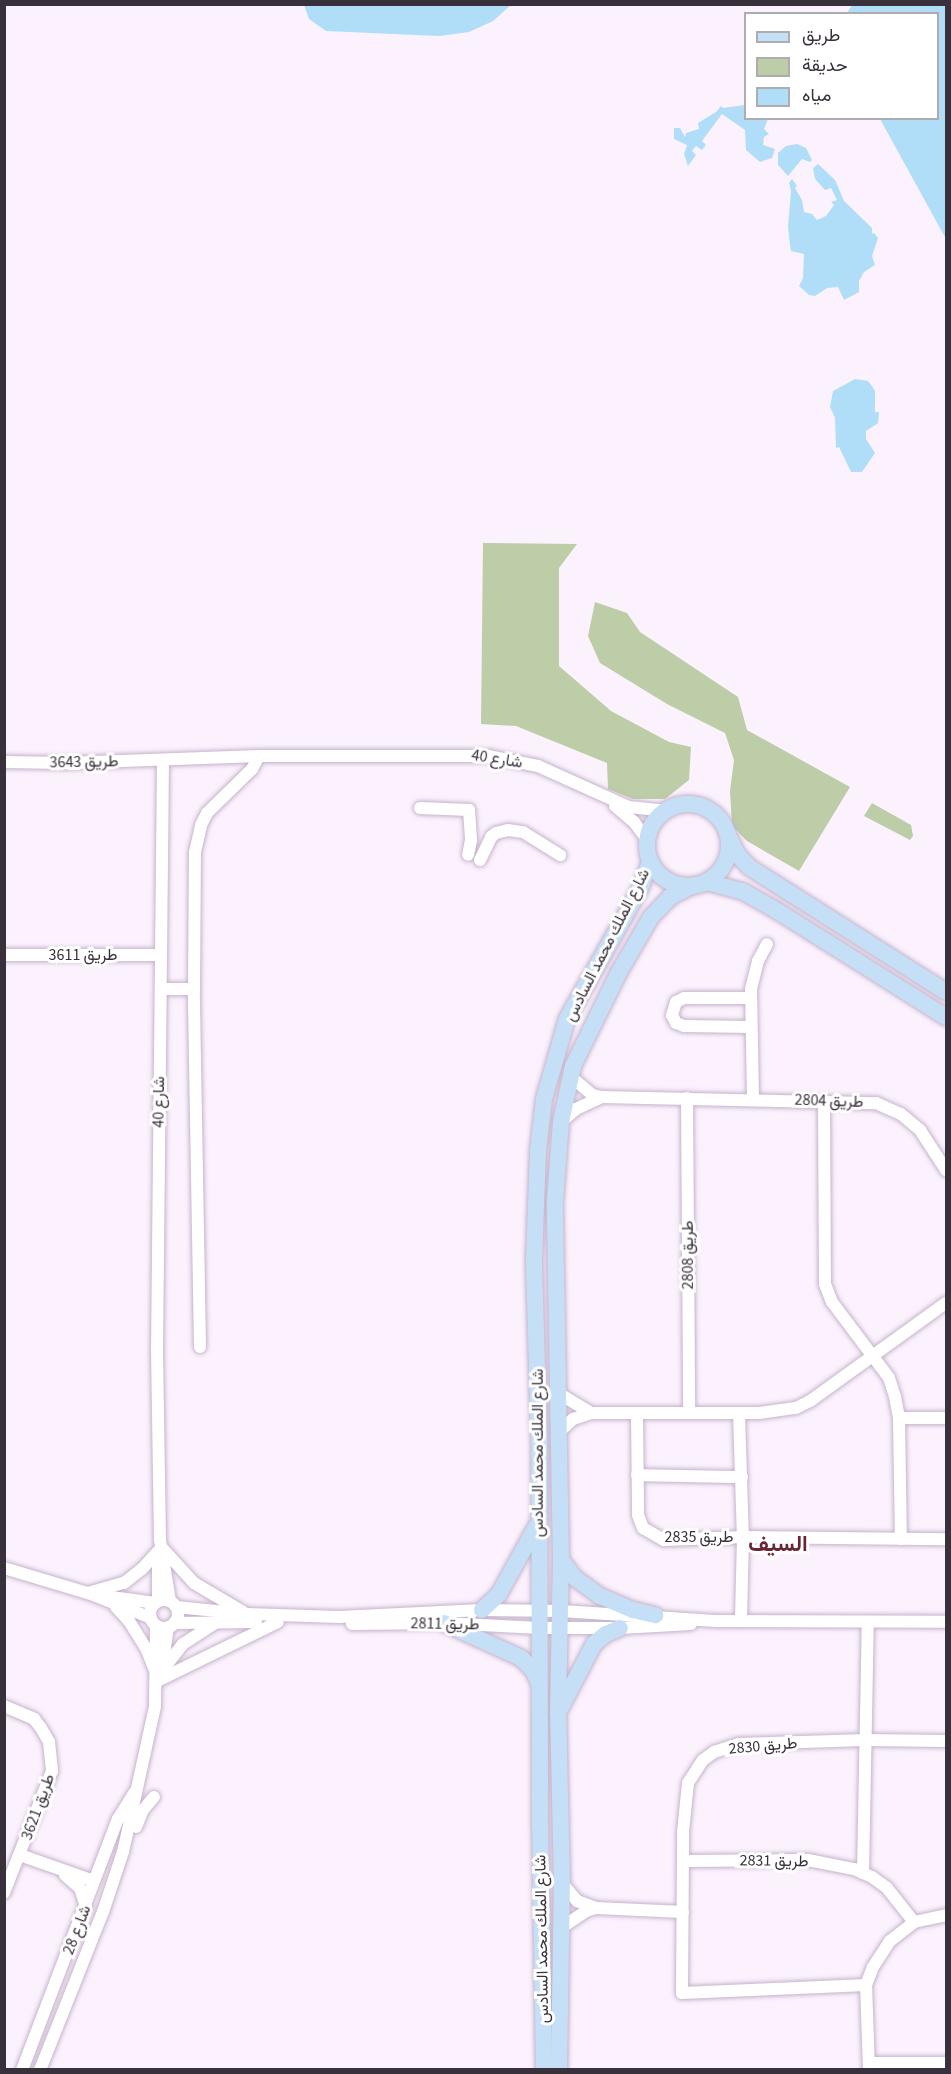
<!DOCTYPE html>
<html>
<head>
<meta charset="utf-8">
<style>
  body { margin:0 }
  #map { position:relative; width:951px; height:2074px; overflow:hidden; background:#fbf2fd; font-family:"Source Sans 3",Vazirmatn,sans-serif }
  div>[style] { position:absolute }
  .green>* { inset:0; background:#bdcda7 }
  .water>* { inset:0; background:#b0def8 }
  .roads { filter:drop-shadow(0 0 2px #c6b3cb) drop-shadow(0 0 2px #c6b3cb) }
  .minor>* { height:12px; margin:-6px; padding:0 6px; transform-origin:6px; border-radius:6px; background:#fff }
  .minor>.ring { margin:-6px; padding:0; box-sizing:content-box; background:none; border:12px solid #fff; border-radius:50% }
  .major>* { height:16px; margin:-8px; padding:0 8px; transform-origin:8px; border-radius:8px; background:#c5e0f6 }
  .major>.ring { margin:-8px; padding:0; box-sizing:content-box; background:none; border:16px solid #c5e0f6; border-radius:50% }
  span { translate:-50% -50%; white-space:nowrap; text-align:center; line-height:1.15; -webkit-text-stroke:6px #fff; paint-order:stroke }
  .street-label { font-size:16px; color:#38303a }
  .district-label { font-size:22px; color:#6a2535; font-weight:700 }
  .frame { position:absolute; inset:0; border:6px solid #38303a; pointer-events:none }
  .legend { position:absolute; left:744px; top:12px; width:195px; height:108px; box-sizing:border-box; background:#fff; border:2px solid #afacb0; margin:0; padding:8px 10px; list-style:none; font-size:18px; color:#38303a }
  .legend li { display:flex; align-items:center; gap:12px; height:30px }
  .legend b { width:30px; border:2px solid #afacb0 }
</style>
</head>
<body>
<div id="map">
  <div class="green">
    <div style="clip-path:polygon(483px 543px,577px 544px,559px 568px,559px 666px,611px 711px,669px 742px,691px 747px,689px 780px,665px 799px,633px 799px,608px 789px,607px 763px,516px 726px,481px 724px)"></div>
    <div style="clip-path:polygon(595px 602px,627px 613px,640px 632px,738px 697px,747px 730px,850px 787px,799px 871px,747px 841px,732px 826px,730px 791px,734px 760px,725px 733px,667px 704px,600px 663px,588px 636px)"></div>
    <div style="clip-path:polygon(872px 803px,911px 825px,913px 836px,910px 840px,864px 816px)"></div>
  </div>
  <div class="water">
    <div style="clip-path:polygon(304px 5px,304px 4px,511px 5px,493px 21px,469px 32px,439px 36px,326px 31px,309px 19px)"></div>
    <div style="clip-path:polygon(852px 5px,946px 5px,946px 239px,880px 119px,938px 118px,938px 14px,847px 13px)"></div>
    <div style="clip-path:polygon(745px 105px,746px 118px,768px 119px,764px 129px,769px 134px,764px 137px,763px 145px,775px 149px,772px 158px,760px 162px,746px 150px,745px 130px,722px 114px,702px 141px,706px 145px,702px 150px,696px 146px,692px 151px,696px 155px,688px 166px,684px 154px,687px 145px,674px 139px,674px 128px,680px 128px,685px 137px,686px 133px,699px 129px,698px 123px,716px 112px,721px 106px,723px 108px)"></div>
    <div style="clip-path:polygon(797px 144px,806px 148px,812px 160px,810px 162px,802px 159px,788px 176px,778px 165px,778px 153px,786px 146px)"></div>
    <div style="clip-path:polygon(818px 164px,835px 180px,844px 201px,872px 228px,872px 234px,874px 233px,878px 238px,872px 256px,875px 265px,864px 272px,859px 281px,859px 292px,844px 300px,838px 287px,827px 288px,815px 296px,809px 295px,799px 286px,803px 278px,804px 254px,791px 251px,790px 245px,788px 226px,791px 191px,789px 183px,792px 179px,797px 186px,795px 188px,802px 200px,804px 212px,812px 214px,817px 220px,826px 216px,834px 205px,831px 202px,837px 200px,831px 188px,825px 190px,815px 179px,813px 168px)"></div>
    <div style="clip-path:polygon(855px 379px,868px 381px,872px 386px,875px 391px,875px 412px,879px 412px,878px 423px,866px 431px,866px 439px,875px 453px,862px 472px,851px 472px,839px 447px,836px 448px,835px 418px,830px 407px,833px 391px)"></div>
  </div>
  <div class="roads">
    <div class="minor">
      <div style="left:163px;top:760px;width:590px;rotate:90.58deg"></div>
      <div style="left:157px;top:1350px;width:190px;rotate:89.1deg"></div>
      <div style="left:160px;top:1540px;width:62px;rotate:80.7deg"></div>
      <div style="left:4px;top:762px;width:62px;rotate:0.9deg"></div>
      <div style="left:66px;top:763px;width:193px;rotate:-2.1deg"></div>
      <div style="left:259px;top:756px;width:229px"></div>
      <div style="left:488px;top:756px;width:51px;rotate:11.3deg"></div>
      <div style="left:538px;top:766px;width:100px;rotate:24.3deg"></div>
      <div style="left:629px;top:807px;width:36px;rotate:6deg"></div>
      <div style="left:615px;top:806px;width:25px;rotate:40deg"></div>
      <div style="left:634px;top:822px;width:21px;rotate:53deg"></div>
      <div style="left:420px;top:808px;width:49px;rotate:2.3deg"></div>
      <div style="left:469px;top:810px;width:30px;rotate:86deg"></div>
      <div style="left:471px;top:840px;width:15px;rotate:101deg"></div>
      <div style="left:480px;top:860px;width:25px;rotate:-64deg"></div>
      <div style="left:491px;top:837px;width:6px;rotate:-39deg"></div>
      <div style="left:496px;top:833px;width:12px;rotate:-14deg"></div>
      <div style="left:508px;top:830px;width:15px;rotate:8deg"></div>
      <div style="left:523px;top:832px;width:44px;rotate:31.9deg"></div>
      <div style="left:4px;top:955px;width:157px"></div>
      <div style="left:161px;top:989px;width:33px"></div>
      <div style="left:751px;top:998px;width:67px;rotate:180deg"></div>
      <div style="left:684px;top:998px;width:9px;rotate:153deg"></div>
      <div style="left:676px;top:1002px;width:14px;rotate:107deg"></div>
      <div style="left:672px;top:1015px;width:9px;rotate:63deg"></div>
      <div style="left:676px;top:1023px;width:9px;rotate:21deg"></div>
      <div style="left:684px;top:1026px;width:67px;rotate:0.9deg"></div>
      <div style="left:570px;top:1076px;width:30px;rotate:40deg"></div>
      <div style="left:593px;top:1095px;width:9px;rotate:13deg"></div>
      <div style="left:602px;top:1097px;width:274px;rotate:1.3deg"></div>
      <div style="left:876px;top:1103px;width:27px;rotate:24deg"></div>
      <div style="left:901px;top:1114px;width:25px;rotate:40deg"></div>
      <div style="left:920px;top:1130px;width:48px;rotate:57deg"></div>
      <div style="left:687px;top:1098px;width:314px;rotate:89.6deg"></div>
      <div style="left:753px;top:1100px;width:111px;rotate:-91deg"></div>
      <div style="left:751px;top:989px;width:29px;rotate:-76deg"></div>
      <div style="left:758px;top:961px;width:19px;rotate:-62deg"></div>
      <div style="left:824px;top:1101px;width:183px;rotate:89.7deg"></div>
      <div style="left:825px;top:1284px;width:19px;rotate:69deg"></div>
      <div style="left:832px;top:1302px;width:95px;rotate:53.1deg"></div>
      <div style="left:889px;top:1378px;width:20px;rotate:72deg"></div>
      <div style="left:895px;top:1397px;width:21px;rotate:79deg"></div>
      <div style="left:899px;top:1418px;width:121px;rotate:89.1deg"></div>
      <div style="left:561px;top:1122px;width:20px;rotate:-41deg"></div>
      <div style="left:576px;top:1109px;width:29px;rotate:-25deg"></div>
      <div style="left:200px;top:1347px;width:358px;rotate:-91deg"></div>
      <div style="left:194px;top:989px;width:137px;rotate:-89.6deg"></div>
      <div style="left:195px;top:852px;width:28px;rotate:-77deg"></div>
      <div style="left:201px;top:825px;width:13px;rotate:-63deg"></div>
      <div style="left:207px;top:813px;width:63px;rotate:-44.4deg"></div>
      <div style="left:252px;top:769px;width:15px;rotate:-62deg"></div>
      <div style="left:558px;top:1393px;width:39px;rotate:31deg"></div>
      <div style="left:637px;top:1413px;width:102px;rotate:89.4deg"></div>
      <div style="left:638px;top:1515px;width:14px;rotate:69deg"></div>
      <div style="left:643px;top:1528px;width:24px;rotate:30deg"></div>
      <div style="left:664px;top:1540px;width:79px;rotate:-2.2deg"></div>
      <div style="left:743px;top:1537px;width:203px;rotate:0.6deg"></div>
      <div style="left:739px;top:1413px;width:124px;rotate:88.2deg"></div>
      <div style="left:743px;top:1537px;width:84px;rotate:91.4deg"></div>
      <div style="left:899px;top:1418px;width:47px"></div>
      <div style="left:559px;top:1432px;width:19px;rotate:-43deg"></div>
      <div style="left:573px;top:1419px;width:19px;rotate:-18deg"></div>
      <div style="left:591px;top:1413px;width:168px"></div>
      <div style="left:759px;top:1413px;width:37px;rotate:-8deg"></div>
      <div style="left:796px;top:1408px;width:16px;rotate:-27deg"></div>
      <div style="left:810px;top:1401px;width:168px;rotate:-35.8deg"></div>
      <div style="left:637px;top:1475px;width:105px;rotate:1.1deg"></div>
      <div style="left:163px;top:1549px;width:46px;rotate:47.6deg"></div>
      <div style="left:194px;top:1583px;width:57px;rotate:30.6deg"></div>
      <div style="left:158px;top:1561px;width:40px;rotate:90deg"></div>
      <div style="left:4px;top:1568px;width:88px;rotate:16.6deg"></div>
      <div style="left:88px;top:1593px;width:68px;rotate:21.6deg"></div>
      <div style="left:88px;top:1593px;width:37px;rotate:-16deg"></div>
      <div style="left:124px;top:1583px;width:23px;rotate:-38deg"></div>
      <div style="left:142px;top:1569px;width:24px;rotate:-48deg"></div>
      <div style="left:104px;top:1596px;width:52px;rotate:7.7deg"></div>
      <div class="ring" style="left:150px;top:1600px;width:16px;height:16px"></div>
      <div style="left:116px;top:1607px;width:19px;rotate:47deg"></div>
      <div style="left:129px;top:1621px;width:34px;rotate:58deg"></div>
      <div style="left:147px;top:1650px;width:19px;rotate:69deg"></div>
      <div style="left:176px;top:1607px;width:71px;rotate:5.6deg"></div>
      <div style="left:247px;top:1614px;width:92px;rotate:1.9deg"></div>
      <div style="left:339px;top:1617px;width:143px;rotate:-2.8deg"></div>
      <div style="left:482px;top:1610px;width:79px;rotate:0.7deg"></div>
      <div style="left:561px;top:1611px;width:155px;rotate:3.7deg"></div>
      <div style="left:716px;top:1621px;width:230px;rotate:0.2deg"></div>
      <div style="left:174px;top:1623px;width:82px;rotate:-0.7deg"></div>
      <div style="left:352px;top:1624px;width:92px;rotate:-0.6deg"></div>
      <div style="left:444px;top:1623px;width:95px;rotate:3deg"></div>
      <div style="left:539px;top:1628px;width:81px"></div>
      <div style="left:620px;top:1628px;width:71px;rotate:-3.2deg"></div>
      <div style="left:163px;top:1662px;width:35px;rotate:-82deg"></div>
      <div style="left:161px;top:1672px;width:36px;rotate:-52deg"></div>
      <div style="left:183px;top:1644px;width:38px;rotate:-33deg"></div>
      <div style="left:159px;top:1680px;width:132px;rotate:-26deg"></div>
      <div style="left:4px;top:1706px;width:33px;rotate:23deg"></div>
      <div style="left:34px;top:1719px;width:11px;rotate:52deg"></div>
      <div style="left:41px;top:1728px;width:16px;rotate:60deg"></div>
      <div style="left:49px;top:1742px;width:29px;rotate:84deg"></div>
      <div style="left:52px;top:1771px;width:131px;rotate:111.5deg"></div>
      <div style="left:136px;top:1827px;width:18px;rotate:-68deg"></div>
      <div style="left:143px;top:1810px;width:17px;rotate:-50deg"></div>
      <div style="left:20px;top:1855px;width:78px;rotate:19.4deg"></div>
      <div style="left:684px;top:1861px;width:124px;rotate:-0.5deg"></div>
      <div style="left:808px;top:1860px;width:47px;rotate:11.1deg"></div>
      <div style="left:854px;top:1869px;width:20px;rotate:24deg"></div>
      <div style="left:872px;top:1877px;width:19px;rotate:36deg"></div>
      <div style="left:887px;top:1888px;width:43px;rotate:51.5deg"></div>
      <div style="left:863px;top:1873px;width:251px;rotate:-88.9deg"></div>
      <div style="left:65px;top:1875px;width:20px;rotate:41deg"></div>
      <div style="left:80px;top:1888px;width:20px;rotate:72deg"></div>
      <div style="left:562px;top:1883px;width:23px;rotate:50deg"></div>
      <div style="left:577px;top:1901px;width:20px;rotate:20deg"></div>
      <div style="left:596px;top:1908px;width:87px;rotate:2.6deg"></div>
      <div style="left:561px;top:1928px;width:30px;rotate:-34deg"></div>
      <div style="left:586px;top:1911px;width:10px;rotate:-17deg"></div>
      <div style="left:866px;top:1985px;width:184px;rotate:177.5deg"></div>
      <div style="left:682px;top:1993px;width:161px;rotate:-89.6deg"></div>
      <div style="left:683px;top:1832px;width:49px;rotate:-84.2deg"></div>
      <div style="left:688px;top:1783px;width:27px;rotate:-57deg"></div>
      <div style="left:703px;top:1760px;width:14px;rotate:-36deg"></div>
      <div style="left:714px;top:1752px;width:26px;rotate:-18deg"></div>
      <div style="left:739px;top:1744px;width:126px;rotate:-1.8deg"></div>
      <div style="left:865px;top:1740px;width:81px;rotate:0.7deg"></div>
      <div style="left:869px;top:2063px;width:77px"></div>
      <div style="left:22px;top:2070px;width:269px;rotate:-69.1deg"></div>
      <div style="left:118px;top:1819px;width:31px;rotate:-58deg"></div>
      <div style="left:40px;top:2070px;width:170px;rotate:-68.3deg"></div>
      <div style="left:103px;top:1912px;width:63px;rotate:-71.6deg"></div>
      <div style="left:123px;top:1852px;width:149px;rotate:-77.6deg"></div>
      <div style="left:155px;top:1706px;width:81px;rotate:-89.3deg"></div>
      <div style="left:869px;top:2070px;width:85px;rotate:-92deg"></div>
      <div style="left:866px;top:1985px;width:19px;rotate:-69deg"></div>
      <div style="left:873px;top:1967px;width:31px;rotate:-57deg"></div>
      <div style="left:890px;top:1941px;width:31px;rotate:-38deg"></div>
      <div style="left:914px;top:1922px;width:33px;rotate:-12deg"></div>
    </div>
    <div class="major">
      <div class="ring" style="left:647px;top:804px;width:66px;height:66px"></div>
      <div style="left:730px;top:839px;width:17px;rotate:65deg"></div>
      <div style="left:737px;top:854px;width:18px;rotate:47deg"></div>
      <div style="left:749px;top:867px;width:233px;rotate:32.4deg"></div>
      <div style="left:707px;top:882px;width:38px;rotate:15deg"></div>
      <div style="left:744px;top:892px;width:40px;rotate:29.7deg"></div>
      <div style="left:779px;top:912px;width:197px;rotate:32.2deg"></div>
      <div style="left:561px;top:1560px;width:23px;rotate:52deg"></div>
      <div style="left:575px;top:1578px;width:31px;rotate:36deg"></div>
      <div style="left:600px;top:1596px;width:36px;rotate:23deg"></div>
      <div style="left:633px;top:1610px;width:23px;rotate:13deg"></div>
      <div style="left:482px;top:1610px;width:23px;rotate:-43deg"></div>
      <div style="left:499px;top:1594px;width:77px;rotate:-61.1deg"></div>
      <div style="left:444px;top:1623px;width:85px;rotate:24.4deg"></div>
      <div style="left:521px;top:1658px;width:17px;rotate:45deg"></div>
      <div style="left:533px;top:1670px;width:14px;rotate:65deg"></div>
      <div style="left:560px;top:1709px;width:73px;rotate:-62.4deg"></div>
      <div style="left:594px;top:1644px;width:16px;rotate:-40deg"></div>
      <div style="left:606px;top:1634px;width:15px;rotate:-23deg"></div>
      <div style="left:544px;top:2070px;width:244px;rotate:-90.9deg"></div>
      <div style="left:540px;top:1826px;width:393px;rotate:-90.1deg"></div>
      <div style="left:539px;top:1433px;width:173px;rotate:-91.7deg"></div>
      <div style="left:534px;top:1260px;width:109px;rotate:-87.9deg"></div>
      <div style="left:538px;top:1151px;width:52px;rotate:-83.4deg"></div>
      <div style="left:544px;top:1099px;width:83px;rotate:-74deg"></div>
      <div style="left:567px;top:1019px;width:149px;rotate:-60.7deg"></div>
      <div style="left:640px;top:889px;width:30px;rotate:-70deg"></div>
      <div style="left:559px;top:2070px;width:187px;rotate:-89.1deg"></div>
      <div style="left:562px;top:1883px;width:170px;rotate:-91.3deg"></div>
      <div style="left:558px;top:1713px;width:153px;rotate:-88.9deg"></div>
      <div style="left:561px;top:1560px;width:360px;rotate:-91deg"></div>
      <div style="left:555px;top:1200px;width:78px;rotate:-85.6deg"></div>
      <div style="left:561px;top:1122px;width:57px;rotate:-77.9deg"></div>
      <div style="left:573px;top:1066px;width:102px;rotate:-63.9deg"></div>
      <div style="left:618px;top:974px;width:66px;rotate:-59.9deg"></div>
      <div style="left:651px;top:917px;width:28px;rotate:-46deg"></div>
      <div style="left:670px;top:897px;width:25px;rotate:-27deg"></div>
    </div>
  </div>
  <div class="street-label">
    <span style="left:497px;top:759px;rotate:9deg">شارع 40</span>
    <span style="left:84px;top:762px;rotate:-1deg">طريق 3643</span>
    <span style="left:607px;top:945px;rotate:-63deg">شارع الملك محمد السادس</span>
    <span style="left:83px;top:955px">طريق 3611</span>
    <span style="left:829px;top:1101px;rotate:2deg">طريق 2804</span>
    <span style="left:159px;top:1102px;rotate:-89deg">شارع 40</span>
    <span style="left:688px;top:1255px;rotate:-90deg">طريق 2808</span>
    <span style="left:538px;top:1453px;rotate:-90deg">شارع الملك محمد السادس</span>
    <span style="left:699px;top:1537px">طريق 2835</span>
    <span style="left:445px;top:1624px;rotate:1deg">طريق 2811</span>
    <span style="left:763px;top:1746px;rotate:-5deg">طريق 2830</span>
    <span style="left:38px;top:1807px;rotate:-70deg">طريق 3621</span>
    <span style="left:774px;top:1861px;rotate:1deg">طريق 2831</span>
    <span style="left:77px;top:1930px;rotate:-69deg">شارع 28</span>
    <span style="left:542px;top:1939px;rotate:-91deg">شارع الملك محمد السادس</span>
  </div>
  <div class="district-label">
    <span style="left:778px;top:1545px">السيف</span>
  </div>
  <div class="frame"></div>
  <ul class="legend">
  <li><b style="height:8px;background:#c5e0f6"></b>طريق</li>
  <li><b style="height:16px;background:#bdcda7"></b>حديقة</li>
  <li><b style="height:16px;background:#b0def8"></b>مياه</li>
  </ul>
</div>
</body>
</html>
